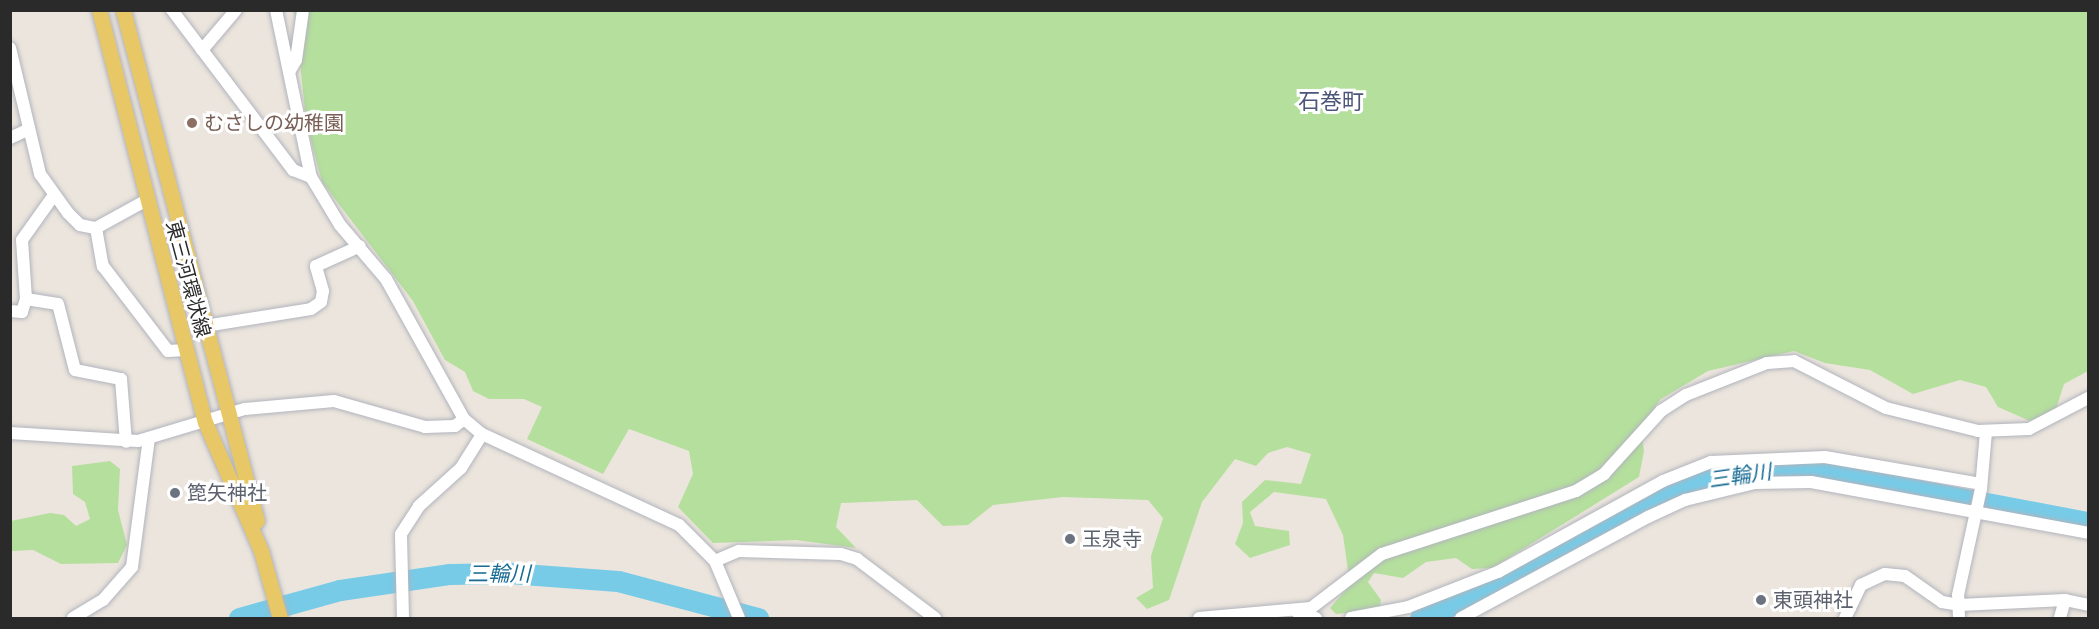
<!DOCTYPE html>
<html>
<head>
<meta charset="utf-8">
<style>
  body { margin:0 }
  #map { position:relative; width:2099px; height:629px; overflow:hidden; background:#ece5dd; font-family:"DejaVu Sans","Noto Sans JP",sans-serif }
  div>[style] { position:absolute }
  .green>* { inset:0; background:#b5df9d }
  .river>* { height:21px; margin:-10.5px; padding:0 10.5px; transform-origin:10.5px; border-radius:10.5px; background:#77cbe7 }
  .roads { filter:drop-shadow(0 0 2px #b1b4bd) drop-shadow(0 0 2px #b1b4bd) }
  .minor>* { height:12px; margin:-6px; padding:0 6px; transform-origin:6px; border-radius:6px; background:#fff }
  .major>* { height:15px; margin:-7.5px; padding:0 7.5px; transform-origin:7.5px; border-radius:7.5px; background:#e8c766 }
  .dots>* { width:16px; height:16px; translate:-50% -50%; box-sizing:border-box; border:3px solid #fff; border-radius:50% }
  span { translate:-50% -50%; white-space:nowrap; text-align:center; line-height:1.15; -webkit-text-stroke:6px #fff; paint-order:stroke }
  .education-label { font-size:20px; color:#785e54 }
  .left { translate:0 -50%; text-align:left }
  .street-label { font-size:20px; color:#2a2a2a }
  .worship-label { font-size:20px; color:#5b616d }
  .water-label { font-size:21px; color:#166a93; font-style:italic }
  .quarter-label { font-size:22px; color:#4d5679 }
  .frame { position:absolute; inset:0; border:12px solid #2a2a2a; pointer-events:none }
</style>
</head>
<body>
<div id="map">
  <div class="green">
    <div style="clip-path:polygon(293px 11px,2088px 11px,2088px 371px,2064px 384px,2056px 409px,2030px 421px,1998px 407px,1986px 387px,1960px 380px,1913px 394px,1870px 370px,1825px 363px,1794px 351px,1708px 371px,1661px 399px,1640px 427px,1644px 451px,1639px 477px,1492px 568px,1472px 569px,1456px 558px,1426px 562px,1403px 578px,1374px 573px,1368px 582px,1381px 600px,1379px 610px,1336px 614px,1330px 608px,1350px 585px,1343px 535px,1326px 499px,1274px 492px,1250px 512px,1255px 526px,1289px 531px,1290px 545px,1250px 558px,1235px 544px,1243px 523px,1242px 502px,1265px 480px,1301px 484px,1311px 454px,1287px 447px,1268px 453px,1256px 466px,1235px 459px,1202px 502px,1169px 600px,1147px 609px,1136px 598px,1153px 588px,1151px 556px,1163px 518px,1148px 500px,1063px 497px,993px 505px,968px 525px,943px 526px,917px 500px,841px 503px,836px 527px,856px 548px,796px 540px,713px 543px,678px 507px,693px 474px,689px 451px,629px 429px,603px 474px,527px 439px,542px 407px,524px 399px,489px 399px,473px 391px,465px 372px,445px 360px,413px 301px,322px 182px,306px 122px,300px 62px,304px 32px)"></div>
    <div style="clip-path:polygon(110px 461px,120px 469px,118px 510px,127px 545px,118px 563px,61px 564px,33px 550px,11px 551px,11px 521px,50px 513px,64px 515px,76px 526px,90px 519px,85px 502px,73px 494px,72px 466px)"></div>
  </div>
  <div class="river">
    <div style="left:239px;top:618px;width:105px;rotate:-15.5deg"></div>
    <div style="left:340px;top:590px;width:111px;rotate:-8.3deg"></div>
    <div style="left:450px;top:574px;width:59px;rotate:-1deg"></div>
    <div style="left:509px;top:573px;width:109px;rotate:4.2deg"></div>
    <div style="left:618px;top:581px;width:145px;rotate:14.8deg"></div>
    <div style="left:1420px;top:618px;width:98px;rotate:-22.1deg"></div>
    <div style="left:1511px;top:581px;width:164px;rotate:-29.5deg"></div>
    <div style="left:1654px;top:500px;width:53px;rotate:-21.2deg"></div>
    <div style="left:1703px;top:481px;width:42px;rotate:-11deg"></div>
    <div style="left:1744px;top:473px;width:86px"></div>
    <div style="left:1830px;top:473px;width:263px;rotate:10.8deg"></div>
  </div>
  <div class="roads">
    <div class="minor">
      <div style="left:172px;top:10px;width:201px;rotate:52.9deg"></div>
      <div style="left:293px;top:170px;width:19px;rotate:21deg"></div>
      <div style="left:276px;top:10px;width:171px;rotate:78.2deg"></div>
      <div style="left:311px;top:177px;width:56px;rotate:58.9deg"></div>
      <div style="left:340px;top:225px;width:71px;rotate:49.6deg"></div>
      <div style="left:386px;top:279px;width:160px;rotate:60.9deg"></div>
      <div style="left:464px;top:419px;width:23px;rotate:40deg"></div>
      <div style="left:482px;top:434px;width:217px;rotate:24.8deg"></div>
      <div style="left:679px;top:525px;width:51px;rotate:45deg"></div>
      <div style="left:715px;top:561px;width:62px;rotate:67.2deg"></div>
      <div style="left:10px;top:48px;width:130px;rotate:76.6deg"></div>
      <div style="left:40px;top:174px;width:48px;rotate:54.3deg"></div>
      <div style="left:68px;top:213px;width:17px;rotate:45deg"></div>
      <div style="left:80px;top:225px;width:16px;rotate:11deg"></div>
      <div style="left:96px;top:228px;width:39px;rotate:80deg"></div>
      <div style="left:103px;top:266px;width:107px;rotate:52.6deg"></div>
      <div style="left:168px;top:351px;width:18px;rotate:-3deg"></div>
      <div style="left:202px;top:50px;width:52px;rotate:-49.6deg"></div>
      <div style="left:289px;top:72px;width:14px;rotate:-60deg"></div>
      <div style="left:296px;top:60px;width:50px;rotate:-82deg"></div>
      <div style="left:10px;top:138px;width:21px;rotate:-25deg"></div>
      <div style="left:54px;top:195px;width:55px;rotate:125.4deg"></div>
      <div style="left:22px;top:240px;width:59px;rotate:86.1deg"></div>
      <div style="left:26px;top:299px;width:32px;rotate:9deg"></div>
      <div style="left:58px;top:304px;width:68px;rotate:75.6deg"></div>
      <div style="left:75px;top:370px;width:47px;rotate:11.1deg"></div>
      <div style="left:121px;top:379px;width:63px;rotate:85.5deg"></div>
      <div style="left:96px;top:228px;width:56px;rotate:-28.9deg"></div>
      <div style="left:10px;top:311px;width:12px;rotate:5deg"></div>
      <div style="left:22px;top:312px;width:14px;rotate:-73deg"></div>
      <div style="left:205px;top:326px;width:107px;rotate:-9.1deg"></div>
      <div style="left:311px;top:309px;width:12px;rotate:-35deg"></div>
      <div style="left:321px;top:302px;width:11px;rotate:-80deg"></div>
      <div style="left:323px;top:291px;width:26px;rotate:-106deg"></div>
      <div style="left:316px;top:266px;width:48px;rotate:-24.4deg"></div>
      <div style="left:10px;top:433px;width:128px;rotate:3.6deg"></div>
      <div style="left:138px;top:441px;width:112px;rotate:-16.7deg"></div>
      <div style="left:245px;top:409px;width:89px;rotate:-5.1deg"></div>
      <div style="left:334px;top:401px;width:95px;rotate:15.9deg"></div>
      <div style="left:425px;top:427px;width:30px;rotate:-2deg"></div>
      <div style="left:455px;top:426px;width:11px;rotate:-38deg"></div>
      <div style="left:715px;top:561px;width:26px;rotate:-23deg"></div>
      <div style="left:739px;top:551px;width:102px;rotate:1.7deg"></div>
      <div style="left:841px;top:554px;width:17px;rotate:17deg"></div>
      <div style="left:857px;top:559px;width:98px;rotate:37.1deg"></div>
      <div style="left:2065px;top:600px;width:24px;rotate:12deg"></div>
      <div style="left:1297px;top:612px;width:20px;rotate:18deg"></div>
      <div style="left:73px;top:618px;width:35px;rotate:-31deg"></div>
      <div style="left:103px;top:600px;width:44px;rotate:-48.7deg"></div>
      <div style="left:132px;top:567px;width:130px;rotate:-82.5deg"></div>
      <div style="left:403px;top:618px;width:84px;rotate:-91.4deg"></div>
      <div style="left:401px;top:534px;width:33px;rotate:-57deg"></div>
      <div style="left:419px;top:506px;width:57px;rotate:-42.1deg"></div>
      <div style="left:461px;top:468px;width:40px;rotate:-58deg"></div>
      <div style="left:1199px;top:618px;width:112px;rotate:-5.1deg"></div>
      <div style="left:1311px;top:608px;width:89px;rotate:-37.3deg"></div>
      <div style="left:1382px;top:554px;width:204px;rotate:-18deg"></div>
      <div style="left:1576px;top:491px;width:33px;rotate:-31deg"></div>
      <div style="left:1604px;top:474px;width:85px;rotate:-47.9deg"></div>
      <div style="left:1661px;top:411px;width:30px;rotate:-33deg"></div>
      <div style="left:1686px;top:395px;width:87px;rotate:-21.6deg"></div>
      <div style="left:1767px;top:363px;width:27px;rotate:-4deg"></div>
      <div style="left:1794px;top:361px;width:103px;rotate:27.1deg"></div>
      <div style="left:1886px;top:408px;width:95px;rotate:14deg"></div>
      <div style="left:1978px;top:431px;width:51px;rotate:-2.2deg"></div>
      <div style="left:2029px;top:429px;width:67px;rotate:-27.7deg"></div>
      <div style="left:1351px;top:618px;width:58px;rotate:-10.9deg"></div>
      <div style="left:1408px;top:607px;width:97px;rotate:-21.3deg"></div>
      <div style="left:1498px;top:572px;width:188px;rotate:-28.9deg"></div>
      <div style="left:1663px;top:481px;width:52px;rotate:-21.6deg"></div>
      <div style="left:1711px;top:462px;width:114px;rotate:-2.5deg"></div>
      <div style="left:1825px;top:457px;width:158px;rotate:9.8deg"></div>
      <div style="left:1461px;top:618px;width:213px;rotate:-28.4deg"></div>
      <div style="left:1648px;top:517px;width:41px;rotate:-24.7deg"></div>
      <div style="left:1685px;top:500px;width:71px;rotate:-13.8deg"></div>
      <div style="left:1754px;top:483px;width:57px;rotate:-1deg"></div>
      <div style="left:1811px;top:482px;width:282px;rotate:10.4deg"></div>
      <div style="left:1845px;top:618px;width:37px;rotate:-64deg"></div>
      <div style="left:1861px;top:585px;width:26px;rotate:-25deg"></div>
      <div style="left:1885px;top:574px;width:20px;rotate:6deg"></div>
      <div style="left:1905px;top:576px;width:45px;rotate:35.1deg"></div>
      <div style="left:1942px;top:602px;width:17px;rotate:10deg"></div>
      <div style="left:1959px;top:605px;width:106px;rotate:-2.7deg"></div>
      <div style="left:2065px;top:600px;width:19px;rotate:106deg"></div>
      <div style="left:1959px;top:618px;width:23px;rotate:-92deg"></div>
      <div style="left:1958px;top:595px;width:108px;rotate:-77.8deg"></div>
      <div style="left:1981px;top:489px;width:57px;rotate:-85deg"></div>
    </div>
    <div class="major">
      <div style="left:99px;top:10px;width:425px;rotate:75.6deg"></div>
      <div style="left:205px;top:422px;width:141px;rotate:66.5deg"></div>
      <div style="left:261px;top:551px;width:70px;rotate:74.2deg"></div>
      <div style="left:123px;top:10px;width:528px;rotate:75.31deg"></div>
    </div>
  </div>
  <div class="dots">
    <div style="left:192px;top:123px;background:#8d6e63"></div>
    <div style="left:175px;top:493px;background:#6b7280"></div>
    <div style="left:1070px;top:539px;background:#6b7280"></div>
    <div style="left:1761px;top:600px;background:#6b7280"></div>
  </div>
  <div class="education-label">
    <span class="left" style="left:204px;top:123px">むさしの幼稚園</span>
  </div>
  <div class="street-label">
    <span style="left:188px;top:279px;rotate:75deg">東三河環状線</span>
  </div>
  <div class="worship-label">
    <span class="left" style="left:187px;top:493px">箆矢神社</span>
    <span class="left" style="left:1082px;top:539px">玉泉寺</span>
    <span class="left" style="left:1773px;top:600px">東頭神社</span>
  </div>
  <div class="water-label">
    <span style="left:1740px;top:476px;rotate:-8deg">三輪川</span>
    <span style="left:499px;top:574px">三輪川</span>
  </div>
  <div class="quarter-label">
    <span style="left:1331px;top:102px">石巻町</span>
  </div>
  <div class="frame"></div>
</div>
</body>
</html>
